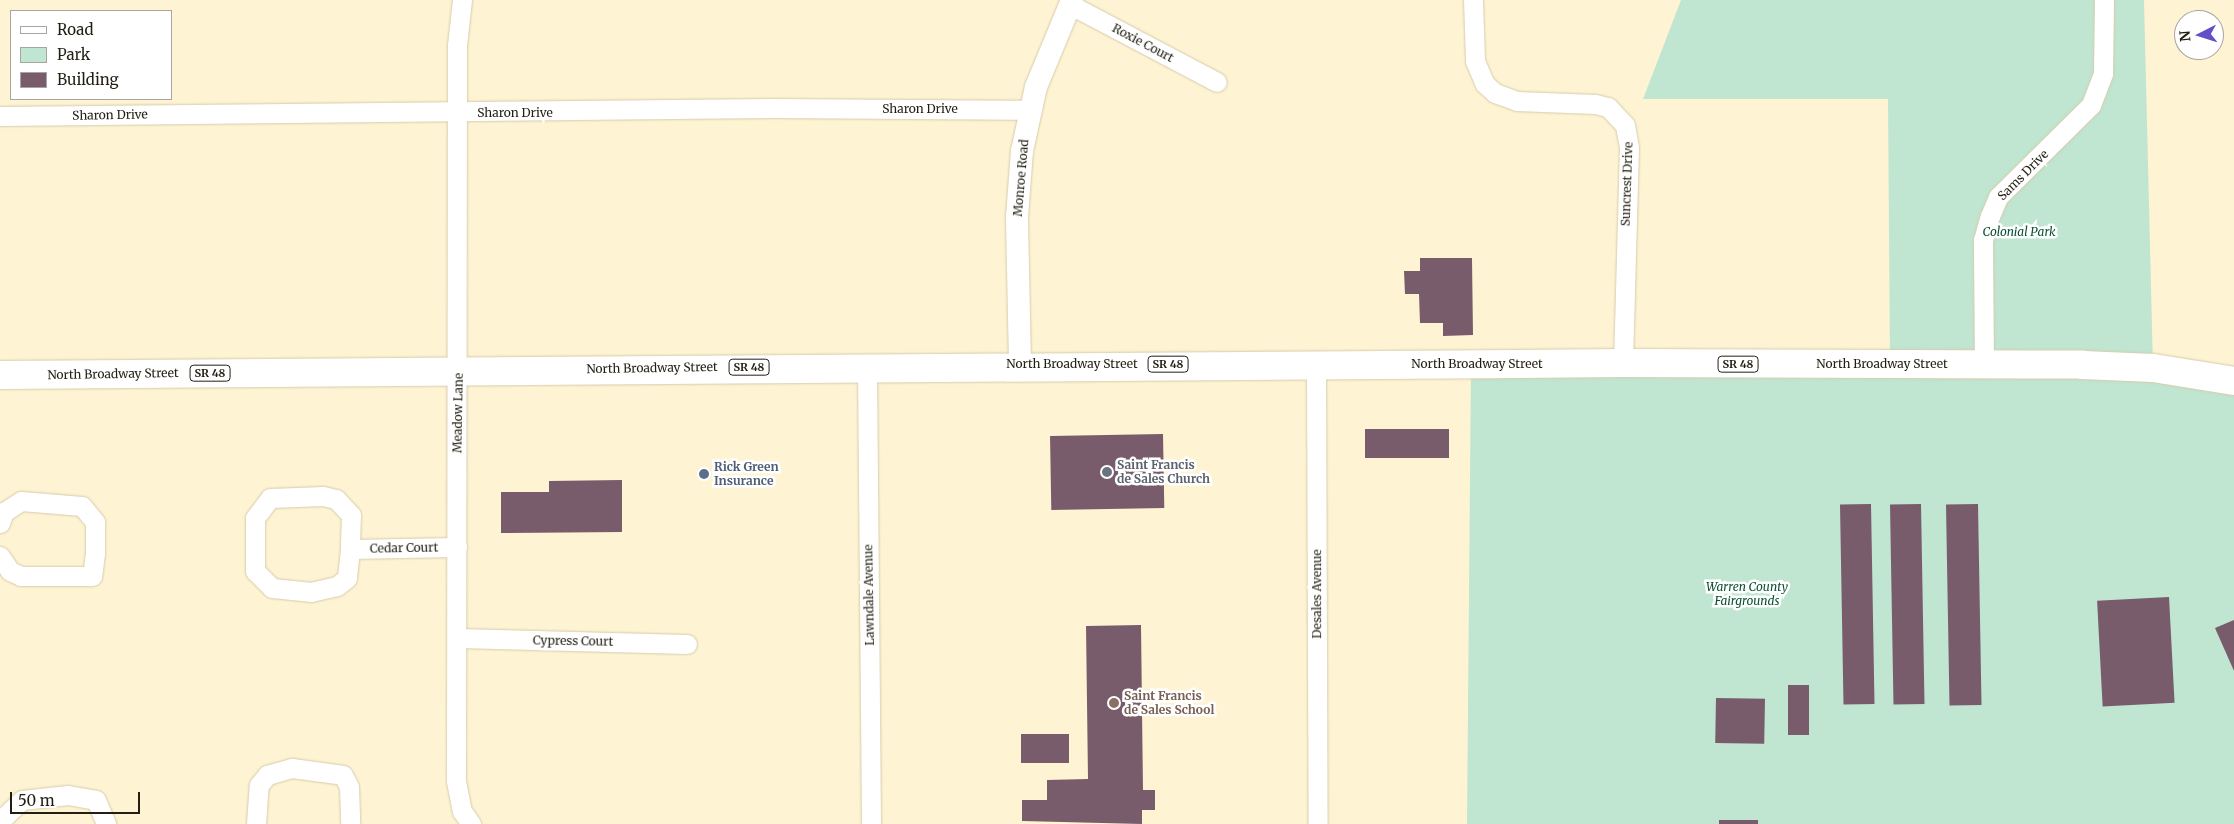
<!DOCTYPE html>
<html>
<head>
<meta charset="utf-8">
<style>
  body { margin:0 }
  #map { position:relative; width:2234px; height:824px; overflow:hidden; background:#fef4d3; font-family:Merriweather,serif }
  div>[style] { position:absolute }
  .green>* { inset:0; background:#c0e5d0 }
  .building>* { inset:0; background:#785c6b; transform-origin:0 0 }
  .roads { filter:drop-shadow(0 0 1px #d6ccac) drop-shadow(0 0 1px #d6ccac) }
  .minor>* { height:19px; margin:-9.5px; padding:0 9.5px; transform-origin:9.5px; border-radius:9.5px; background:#fff }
  .tertiary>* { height:22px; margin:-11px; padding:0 11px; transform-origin:11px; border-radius:11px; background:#fff }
  .primary>* { height:28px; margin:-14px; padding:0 14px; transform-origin:14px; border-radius:14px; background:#fff }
  .dots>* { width:14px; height:14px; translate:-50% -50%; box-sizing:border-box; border:2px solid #fff; border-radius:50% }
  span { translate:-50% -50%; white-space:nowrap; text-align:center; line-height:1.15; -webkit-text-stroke:5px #fff; paint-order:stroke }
  .shield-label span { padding:1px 4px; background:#fff; border:1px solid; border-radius:4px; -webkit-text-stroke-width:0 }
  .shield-label { font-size:11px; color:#221e12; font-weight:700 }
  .street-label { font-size:12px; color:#221e12 }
  .park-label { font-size:12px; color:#0c5135; font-style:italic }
  .worship-label { font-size:12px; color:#5b616d; font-weight:700 }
  .left { translate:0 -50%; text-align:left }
  .service-label { font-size:12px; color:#4e5e75; font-weight:700 }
  .education-label { font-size:12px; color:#785e54; font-weight:700 }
  .legend { position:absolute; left:10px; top:10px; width:162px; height:90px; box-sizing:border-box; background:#fff; border:1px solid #a7a5a0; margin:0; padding:6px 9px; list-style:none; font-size:15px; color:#221e12 }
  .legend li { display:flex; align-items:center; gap:10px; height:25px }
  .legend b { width:25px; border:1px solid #a7a5a0 }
  .north { position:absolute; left:2174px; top:10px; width:50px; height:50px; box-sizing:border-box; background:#fff; border:1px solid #a7a5a0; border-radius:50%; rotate:265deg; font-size:14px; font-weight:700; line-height:20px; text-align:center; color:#221e12 }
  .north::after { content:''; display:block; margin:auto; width:18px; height:22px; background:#634fc8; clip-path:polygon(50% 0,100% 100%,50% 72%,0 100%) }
  .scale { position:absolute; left:10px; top:792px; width:130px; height:22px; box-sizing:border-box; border:2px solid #221e12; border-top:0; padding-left:6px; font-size:15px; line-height:18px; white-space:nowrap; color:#221e12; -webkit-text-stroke:4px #fff; paint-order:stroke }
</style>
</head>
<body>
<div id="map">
  <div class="green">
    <div style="clip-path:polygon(1681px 0,2144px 0,2153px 368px,2234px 381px,2234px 824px,1467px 824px,1471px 364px,1890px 364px,1888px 99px,1643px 99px)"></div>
  </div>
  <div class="building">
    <div style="clip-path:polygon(1420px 258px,1472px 258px,1473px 335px,1443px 336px,1443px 323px,1420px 323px,1419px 294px,1405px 294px,1404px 271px,1420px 271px)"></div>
    <div style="left:1365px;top:429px;width:84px;height:29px"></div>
    <div style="left:1163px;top:434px;width:74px;height:113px;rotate:89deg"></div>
    <div style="clip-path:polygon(622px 480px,622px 532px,501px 533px,501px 492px,549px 492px,549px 481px)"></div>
    <div style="left:1871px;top:504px;width:200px;height:31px;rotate:89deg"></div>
    <div style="left:1921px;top:504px;width:200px;height:31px;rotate:89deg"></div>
    <div style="left:1978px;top:504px;width:201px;height:32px;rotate:89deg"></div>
    <div style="left:2169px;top:597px;width:106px;height:72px;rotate:87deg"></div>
    <div style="clip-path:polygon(2234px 620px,2234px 671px,2215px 628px)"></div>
    <div style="clip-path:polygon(1141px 625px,1143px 790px,1155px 790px,1155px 810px,1142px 810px,1142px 824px,1022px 821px,1022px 800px,1047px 800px,1047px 780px,1088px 779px,1086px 626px)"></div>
    <div style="left:1788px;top:685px;width:21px;height:50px"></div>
    <div style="left:1716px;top:698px;width:49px;height:45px;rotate:1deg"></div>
    <div style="left:1069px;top:734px;width:29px;height:48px;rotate:90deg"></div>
    <div style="left:1719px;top:820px;width:39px;height:4px"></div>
  </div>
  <div class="roads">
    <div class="minor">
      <div style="left:462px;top:0;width:45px;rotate:96.3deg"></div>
      <div style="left:457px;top:45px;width:736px;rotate:90.08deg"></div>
      <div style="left:456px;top:781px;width:31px;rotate:79deg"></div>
      <div style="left:462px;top:811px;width:16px;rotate:55deg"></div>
      <div style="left:1473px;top:0;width:61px;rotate:88.1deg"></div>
      <div style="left:1475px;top:61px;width:25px;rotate:67deg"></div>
      <div style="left:1485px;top:84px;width:13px;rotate:42deg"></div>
      <div style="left:1495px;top:93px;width:23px;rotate:20deg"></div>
      <div style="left:1517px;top:101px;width:78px;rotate:2.2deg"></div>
      <div style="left:1595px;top:104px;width:13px;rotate:13deg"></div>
      <div style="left:1608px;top:107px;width:25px;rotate:47deg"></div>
      <div style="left:1625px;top:125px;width:23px;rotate:80deg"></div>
      <div style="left:1629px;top:148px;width:215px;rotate:91.6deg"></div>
      <div style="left:1069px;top:4px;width:167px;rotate:27.8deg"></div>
      <div style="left:0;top:116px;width:773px;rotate:-0.59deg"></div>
      <div style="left:773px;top:108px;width:257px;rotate:0.4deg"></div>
      <div style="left:1316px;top:364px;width:460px;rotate:89.8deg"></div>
      <div style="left:1984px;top:365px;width:125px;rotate:-90.5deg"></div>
      <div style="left:1983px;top:240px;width:25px;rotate:-74deg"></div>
      <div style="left:1990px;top:216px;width:21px;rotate:-67deg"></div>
      <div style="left:1998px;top:197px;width:131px;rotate:-44.7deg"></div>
      <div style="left:2091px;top:105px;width:34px;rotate:-69deg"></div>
      <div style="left:2103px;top:73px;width:73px;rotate:-89.2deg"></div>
      <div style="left:867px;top:366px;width:458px;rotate:89.5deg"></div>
      <div style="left:0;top:523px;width:12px;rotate:-70deg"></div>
      <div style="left:4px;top:512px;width:20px;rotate:-33deg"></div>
      <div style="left:21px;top:501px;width:61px;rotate:4.7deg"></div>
      <div style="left:82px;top:506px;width:21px;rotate:51deg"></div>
      <div style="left:95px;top:522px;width:31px;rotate:90deg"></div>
      <div style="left:95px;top:553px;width:23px;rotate:97deg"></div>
      <div style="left:92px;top:576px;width:71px;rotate:180deg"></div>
      <div style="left:21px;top:576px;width:12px;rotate:-156deg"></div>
      <div style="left:10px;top:571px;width:18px;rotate:-124deg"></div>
      <div style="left:350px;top:549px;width:29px;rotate:96deg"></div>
      <div style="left:347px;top:578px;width:13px;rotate:141deg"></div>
      <div style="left:337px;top:586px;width:26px;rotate:167deg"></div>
      <div style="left:312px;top:592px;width:40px;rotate:-174.3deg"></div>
      <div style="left:272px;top:588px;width:24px;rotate:-135deg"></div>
      <div style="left:255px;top:571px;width:53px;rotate:-90deg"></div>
      <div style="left:255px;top:518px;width:25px;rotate:-53deg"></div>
      <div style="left:270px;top:498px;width:53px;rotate:-2.2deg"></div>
      <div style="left:323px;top:496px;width:13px;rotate:13deg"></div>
      <div style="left:336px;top:499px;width:22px;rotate:47deg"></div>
      <div style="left:351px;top:515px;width:34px;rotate:92deg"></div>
      <div style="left:350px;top:549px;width:107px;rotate:-1.1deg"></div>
      <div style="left:458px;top:638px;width:229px;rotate:1.5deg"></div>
      <div style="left:0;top:821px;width:30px;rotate:-44deg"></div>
      <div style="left:22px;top:800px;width:46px;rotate:-6.2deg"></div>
      <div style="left:68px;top:795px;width:28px;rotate:10deg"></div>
      <div style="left:96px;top:800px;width:26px;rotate:67deg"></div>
      <div style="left:256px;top:824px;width:39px;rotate:-86deg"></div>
      <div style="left:259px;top:785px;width:13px;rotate:-51deg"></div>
      <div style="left:267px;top:775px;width:26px;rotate:-16deg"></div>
      <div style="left:292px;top:768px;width:51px;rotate:7.8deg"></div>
      <div style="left:343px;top:775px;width:13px;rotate:63deg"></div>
      <div style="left:349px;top:787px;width:37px;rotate:88deg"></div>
    </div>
    <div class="tertiary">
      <div style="left:1020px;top:364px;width:147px;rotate:-91.2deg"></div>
      <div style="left:1017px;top:217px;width:66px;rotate:-85.7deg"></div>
      <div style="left:1022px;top:151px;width:66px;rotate:-77.7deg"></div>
      <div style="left:1036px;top:87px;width:94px;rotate:-67.5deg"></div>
    </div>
    <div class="primary">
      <div style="left:0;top:375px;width:1623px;rotate:-0.42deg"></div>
      <div style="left:1623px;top:363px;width:460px;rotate:0.2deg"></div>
      <div style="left:2083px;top:365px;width:70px;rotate:2.5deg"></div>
      <div style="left:2153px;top:368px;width:82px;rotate:9.1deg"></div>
    </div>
  </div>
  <div class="dots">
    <div style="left:1107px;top:472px;background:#6b7280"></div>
    <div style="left:704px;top:474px;background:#5c6f8a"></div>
    <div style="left:1114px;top:703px;background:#8d6e63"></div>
  </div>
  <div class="shield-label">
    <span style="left:1168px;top:364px">SR 48</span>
    <span style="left:1738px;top:364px">SR 48</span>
    <span style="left:749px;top:367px">SR 48</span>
    <span style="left:210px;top:373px">SR 48</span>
  </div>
  <div class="street-label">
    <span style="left:1143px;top:43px;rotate:28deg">Roxie Court</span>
    <span style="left:920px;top:109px">Sharon Drive</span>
    <span style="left:515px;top:113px">Sharon Drive</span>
    <span style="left:110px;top:115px;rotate:-1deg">Sharon Drive</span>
    <span style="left:2023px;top:175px;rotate:-45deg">Sams Drive</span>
    <span style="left:1021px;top:178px;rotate:-85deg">Monroe Road</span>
    <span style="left:1627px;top:184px;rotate:-88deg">Suncrest Drive</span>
    <span style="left:1072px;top:364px">North Broadway Street</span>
    <span style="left:1477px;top:364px">North Broadway Street</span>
    <span style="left:1882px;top:364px">North Broadway Street</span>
    <span style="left:652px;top:368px;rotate:-1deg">North Broadway Street</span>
    <span style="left:113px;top:374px;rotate:-1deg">North Broadway Street</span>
    <span style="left:458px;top:413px;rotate:-89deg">Meadow Lane</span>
    <span style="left:404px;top:548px;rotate:-1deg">Cedar Court</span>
    <span style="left:1317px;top:594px;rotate:-90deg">Desales Avenue</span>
    <span style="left:869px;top:595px;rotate:-91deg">Lawndale Avenue</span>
    <span style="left:573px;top:641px;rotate:1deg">Cypress Court</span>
  </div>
  <div class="park-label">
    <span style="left:2019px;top:232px">Colonial Park</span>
    <span style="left:1747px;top:594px">Warren County<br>Fairgrounds</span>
  </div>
  <div class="worship-label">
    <span class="left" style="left:1117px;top:472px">Saint Francis<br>de Sales Church</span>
  </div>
  <div class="service-label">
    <span class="left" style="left:714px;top:474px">Rick Green<br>Insurance</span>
  </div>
  <div class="education-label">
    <span class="left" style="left:1124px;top:703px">Saint Francis<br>de Sales School</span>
  </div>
  <ul class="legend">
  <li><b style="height:6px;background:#fff"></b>Road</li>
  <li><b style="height:14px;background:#c0e5d0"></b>Park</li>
  <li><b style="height:14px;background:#785c6b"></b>Building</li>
  </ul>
  <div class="north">N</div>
  <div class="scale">50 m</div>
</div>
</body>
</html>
